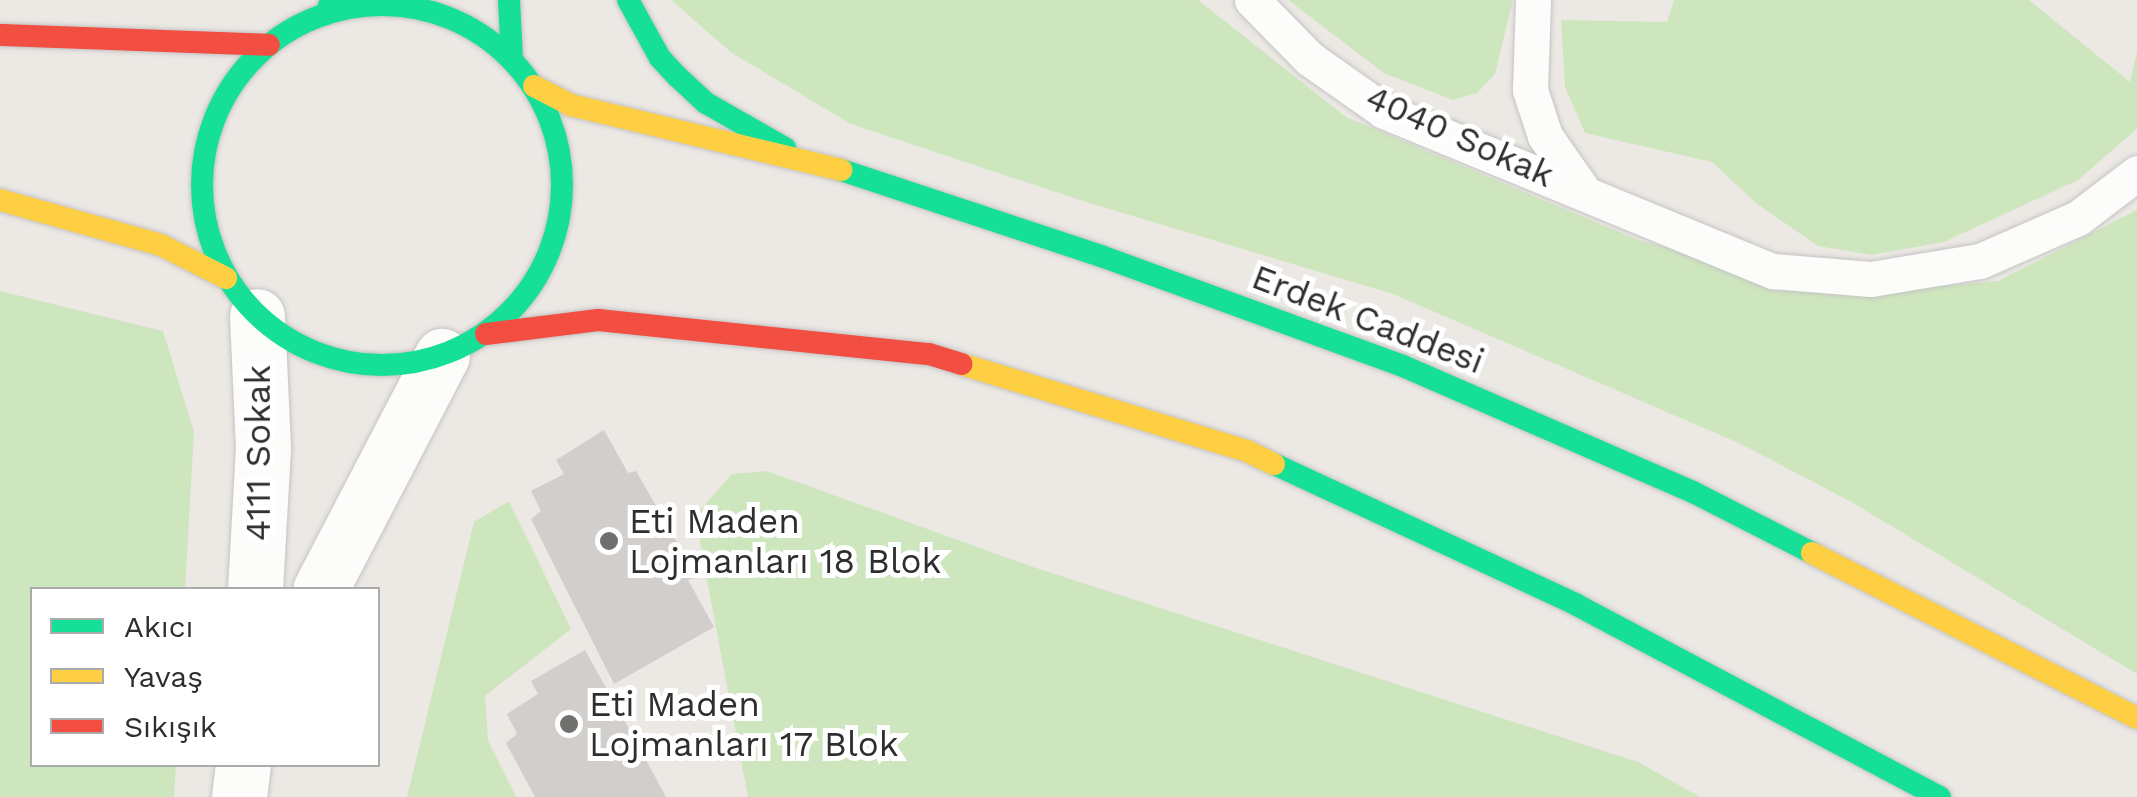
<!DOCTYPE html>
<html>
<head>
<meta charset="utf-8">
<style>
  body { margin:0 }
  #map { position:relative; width:2137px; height:797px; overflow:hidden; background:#ece8e4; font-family:"Work Sans",sans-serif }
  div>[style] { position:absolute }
  .green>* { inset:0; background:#cee6be }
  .building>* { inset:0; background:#d1cecb }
  .roads { filter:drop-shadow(0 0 2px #c5c4c5) drop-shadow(0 0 2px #c5c4c5) }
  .lane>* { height:35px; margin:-17.5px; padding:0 17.5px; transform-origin:17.5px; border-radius:17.5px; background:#fcfcfb }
  .street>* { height:55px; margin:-27.5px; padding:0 27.5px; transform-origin:27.5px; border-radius:27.5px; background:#fcfcfb }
  .fast>* { height:22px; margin:-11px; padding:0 11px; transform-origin:11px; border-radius:11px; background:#16e098 }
  .fast>.ring { margin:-11px; padding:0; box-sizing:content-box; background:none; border:22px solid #16e098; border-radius:50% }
  .slow>* { height:22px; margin:-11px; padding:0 11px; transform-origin:11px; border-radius:11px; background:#ffcf43 }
  .jam>* { height:22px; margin:-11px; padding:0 11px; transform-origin:11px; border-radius:11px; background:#f24e42 }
  .dots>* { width:28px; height:28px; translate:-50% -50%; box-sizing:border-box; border:5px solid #fff; border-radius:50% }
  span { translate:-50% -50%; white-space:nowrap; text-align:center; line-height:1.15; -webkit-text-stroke:10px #fff; paint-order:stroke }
  .street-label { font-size:35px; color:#2e2e2e }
  .poi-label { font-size:35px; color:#2e2e2e }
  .left { translate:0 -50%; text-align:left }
  .legend { position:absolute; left:30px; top:587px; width:350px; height:180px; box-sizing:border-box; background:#fff; border:2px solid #ababab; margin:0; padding:12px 18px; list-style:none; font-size:30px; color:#2e2e2e }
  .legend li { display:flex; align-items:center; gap:20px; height:50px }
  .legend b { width:50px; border:2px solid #ababab }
</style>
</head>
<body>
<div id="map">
  <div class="green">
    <div style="clip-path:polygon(671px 0,1198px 0,1346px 117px,1638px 240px,1841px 295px,1998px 281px,2137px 210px,2137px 674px,1855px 504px,1741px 444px,1393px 294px,1086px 202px,851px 124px,732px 53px)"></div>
    <div style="clip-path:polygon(1288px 0,1513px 0,1495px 74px,1477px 93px,1453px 100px,1384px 73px)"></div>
    <div style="clip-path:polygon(1674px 0,2029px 0,2130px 82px,2137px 52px,2137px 129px,2078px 180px,1944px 242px,1871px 255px,1818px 246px,1756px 203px,1712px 162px,1585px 133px,1565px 87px,1561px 20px,1667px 22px)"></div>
    <div style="clip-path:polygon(0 291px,163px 331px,194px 432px,185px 589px,32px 590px,32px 764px,176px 765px,174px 797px,0 797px)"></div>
    <div style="clip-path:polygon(767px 471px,1030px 566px,1638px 762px,1700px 797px,748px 797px,695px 516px,732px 474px)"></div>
    <div style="clip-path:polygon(509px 501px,571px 629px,485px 696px,488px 741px,516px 797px,407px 797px,474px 522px)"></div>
  </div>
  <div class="building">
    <div style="clip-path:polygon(604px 430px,628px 473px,636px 471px,697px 577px,688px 580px,714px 627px,614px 684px,531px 519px,541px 511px,531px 491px,564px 474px,556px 460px)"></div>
    <div style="clip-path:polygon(585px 650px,639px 747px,666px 797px,535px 797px,506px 743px,517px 734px,507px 714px,538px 694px,531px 681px)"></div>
  </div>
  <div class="roads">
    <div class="lane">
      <div style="left:1252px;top:0;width:83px;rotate:45.5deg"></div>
      <div style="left:1310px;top:59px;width:90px;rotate:35.1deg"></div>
      <div style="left:1384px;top:111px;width:421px;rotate:22.4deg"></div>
      <div style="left:1773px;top:271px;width:98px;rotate:4.7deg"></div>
      <div style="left:1871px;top:279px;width:110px;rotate:-9.4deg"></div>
      <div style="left:1980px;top:261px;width:107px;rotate:-23.7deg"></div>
      <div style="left:2078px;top:218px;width:74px;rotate:-37.3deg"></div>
      <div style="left:1533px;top:0;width:90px;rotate:91.9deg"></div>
      <div style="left:1530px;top:90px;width:48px;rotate:71.9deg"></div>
      <div style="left:1545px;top:136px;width:65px;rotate:55.1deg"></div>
    </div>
    <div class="street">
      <div style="left:255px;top:590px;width:142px;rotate:-86.8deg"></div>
      <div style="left:263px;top:448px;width:132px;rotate:-92.6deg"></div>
      <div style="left:320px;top:590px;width:264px;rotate:-62.5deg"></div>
      <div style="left:239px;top:797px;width:33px;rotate:-83deg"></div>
    </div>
    <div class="fast">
      <div style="left:509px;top:0;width:59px;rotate:87.1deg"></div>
      <div style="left:628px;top:0;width:66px;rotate:61.1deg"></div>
      <div style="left:660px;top:58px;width:26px;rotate:47deg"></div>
      <div style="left:678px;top:77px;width:38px;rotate:43deg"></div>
      <div style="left:706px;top:103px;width:91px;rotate:29.7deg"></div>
      <div class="ring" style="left:202px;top:5px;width:338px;height:338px"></div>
      <div style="left:326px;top:14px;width:15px;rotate:-70deg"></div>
      <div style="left:841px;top:170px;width:274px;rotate:18.3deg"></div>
      <div style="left:1101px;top:256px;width:321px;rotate:20deg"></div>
      <div style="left:1403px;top:366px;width:316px;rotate:23.5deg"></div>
      <div style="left:1693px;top:492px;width:134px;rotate:27.1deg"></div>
      <div style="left:1274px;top:464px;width:332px;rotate:24.9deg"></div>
      <div style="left:1575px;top:604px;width:413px;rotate:27.9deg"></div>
    </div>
    <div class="slow">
      <div style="left:534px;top:86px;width:42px;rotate:27.2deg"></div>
      <div style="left:571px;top:105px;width:278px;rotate:13.5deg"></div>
      <div style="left:0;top:200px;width:167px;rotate:15.6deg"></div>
      <div style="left:161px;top:245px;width:73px;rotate:26.9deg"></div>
      <div style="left:961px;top:364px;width:299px;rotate:16.9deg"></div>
      <div style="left:1247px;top:451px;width:30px;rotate:26deg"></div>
      <div style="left:1812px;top:553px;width:364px;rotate:26.9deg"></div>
    </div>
    <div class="jam">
      <div style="left:0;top:35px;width:269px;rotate:2.1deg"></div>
      <div style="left:486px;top:334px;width:113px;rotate:-7.1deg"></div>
      <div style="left:598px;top:320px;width:333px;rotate:5.9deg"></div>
      <div style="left:929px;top:354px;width:34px;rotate:17deg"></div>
    </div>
  </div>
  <div class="dots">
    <div style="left:609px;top:541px;background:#706f6e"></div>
    <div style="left:569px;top:724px;background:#706f6e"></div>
  </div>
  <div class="street-label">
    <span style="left:1460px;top:136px;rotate:24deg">4040 Sokak</span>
    <span style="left:1368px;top:319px;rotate:21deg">Erdek Caddesi</span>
    <span style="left:258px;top:453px;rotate:-90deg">4111 Sokak</span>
  </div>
  <div class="poi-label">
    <span class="left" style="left:629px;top:541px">Eti Maden<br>Lojmanları 18 Blok</span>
    <span class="left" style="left:589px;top:724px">Eti Maden<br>Lojmanları 17 Blok</span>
  </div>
  <ul class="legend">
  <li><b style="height:12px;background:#16e098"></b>Akıcı</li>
  <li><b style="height:12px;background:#ffcf43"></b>Yavaş</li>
  <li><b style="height:12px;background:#f24e42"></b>Sıkışık</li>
  </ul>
</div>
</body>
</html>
